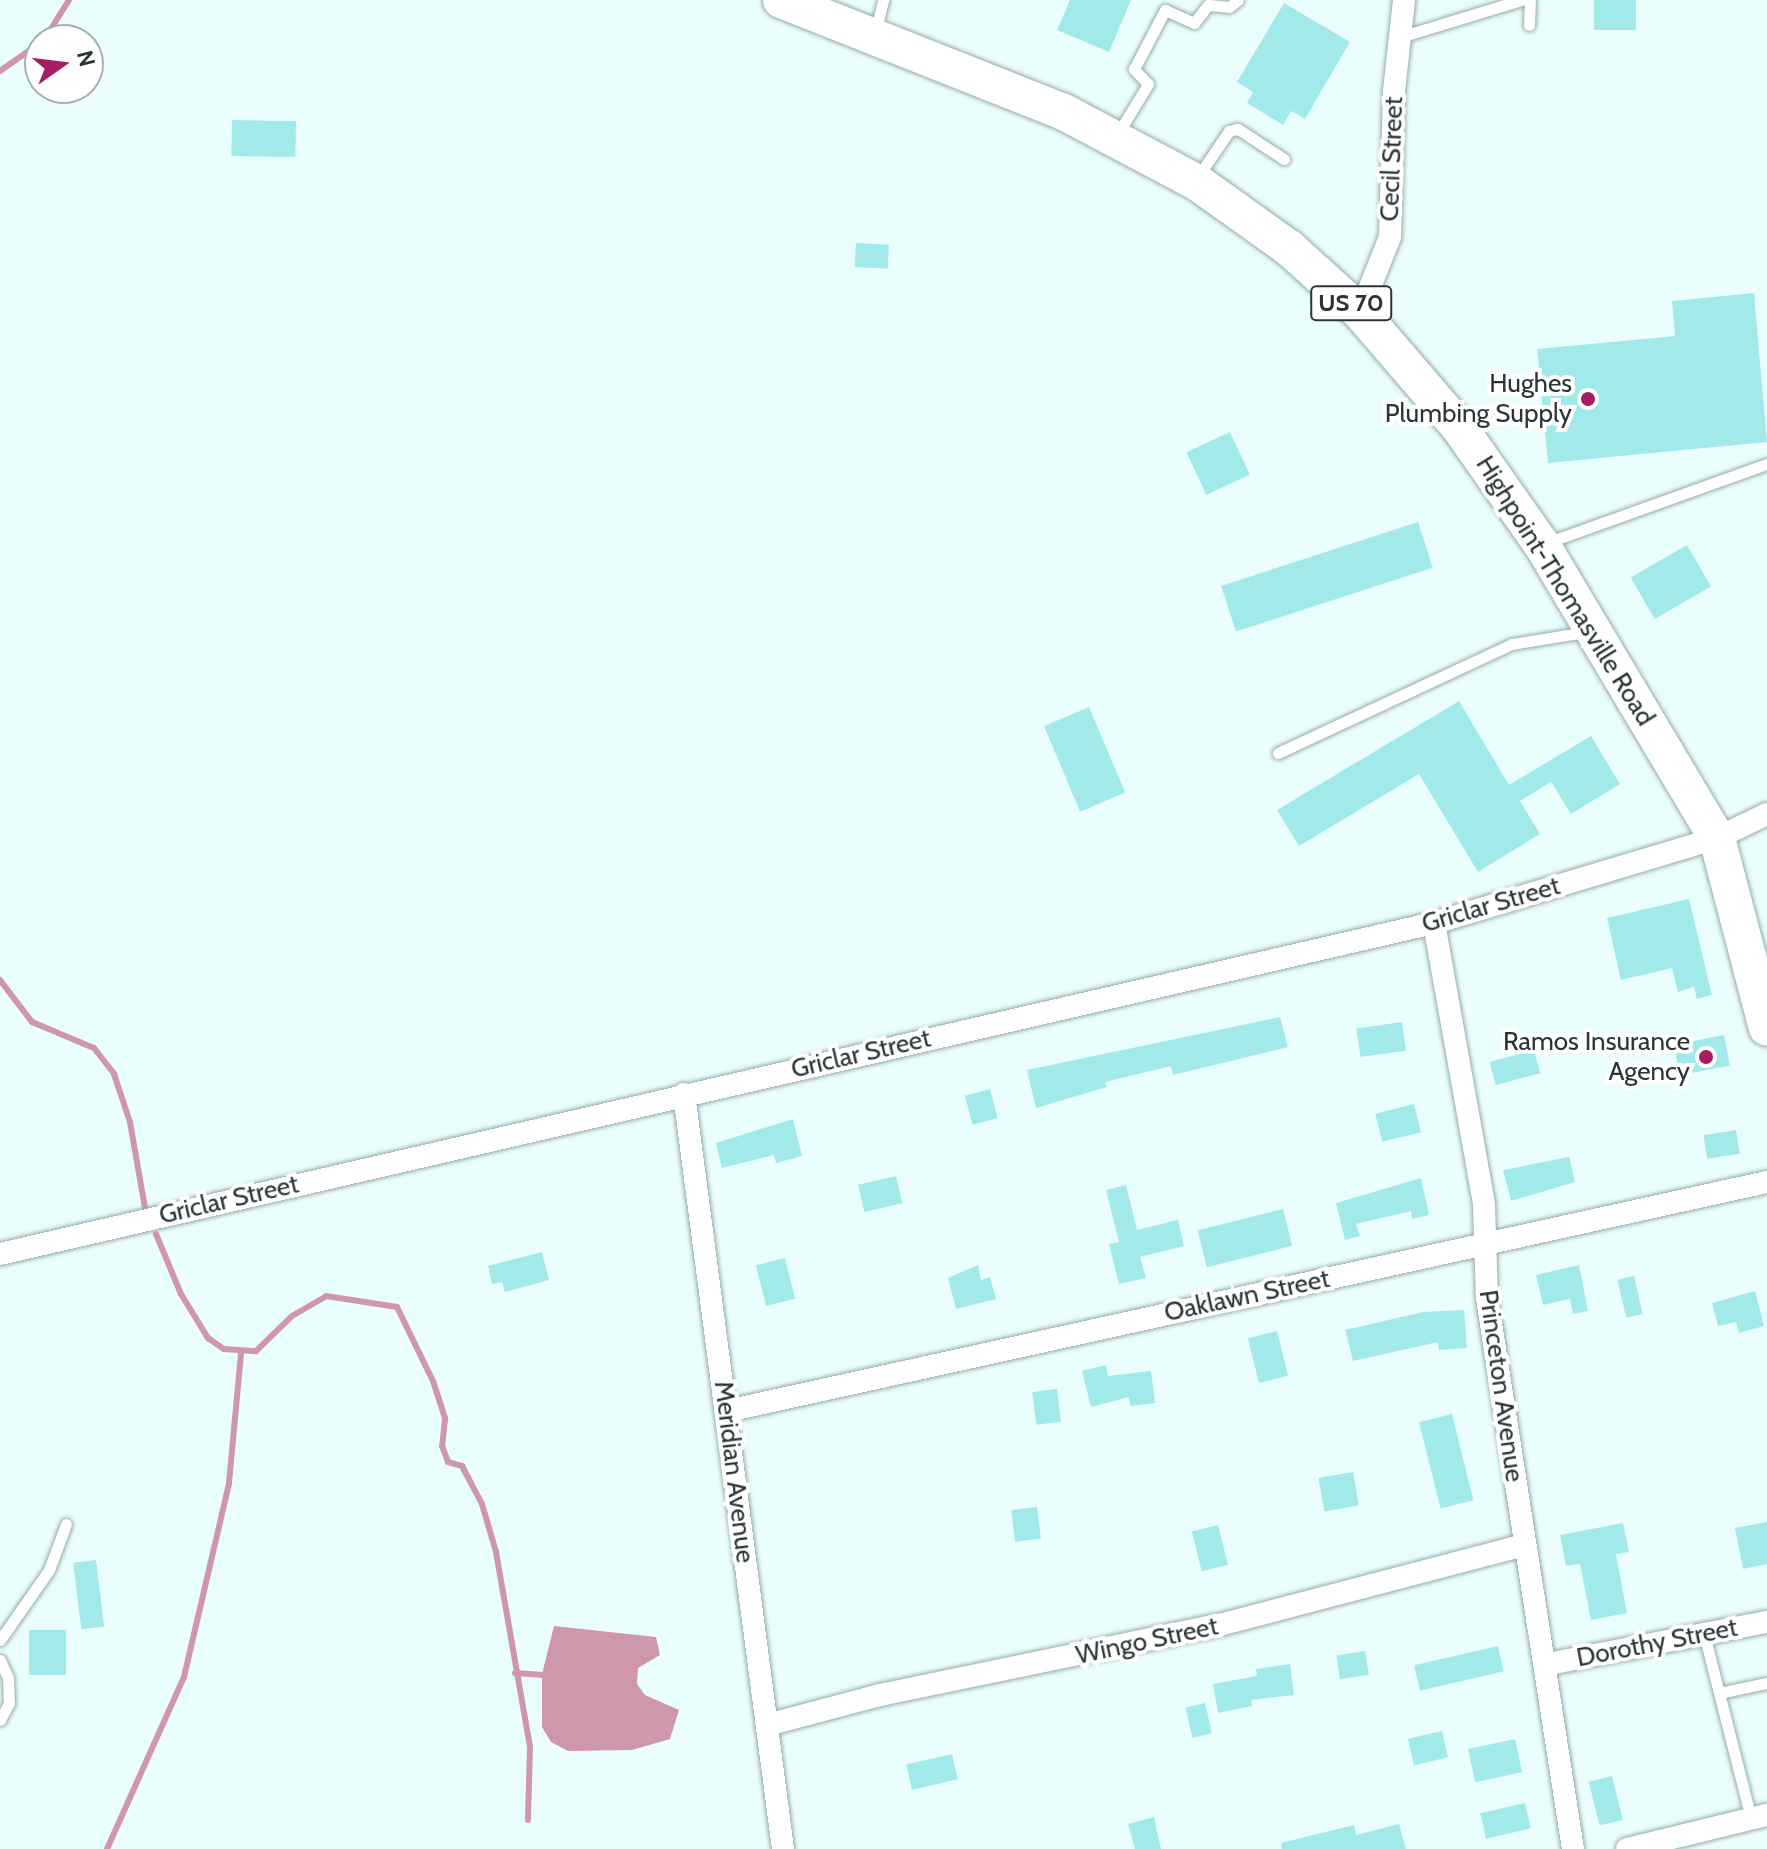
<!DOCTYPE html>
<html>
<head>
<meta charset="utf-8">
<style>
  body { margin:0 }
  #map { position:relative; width:1767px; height:1849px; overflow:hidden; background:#ebfefe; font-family:Cabin,sans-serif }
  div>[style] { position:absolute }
  .water>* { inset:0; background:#ce97ab }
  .stream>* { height:6px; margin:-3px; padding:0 3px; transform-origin:3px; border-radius:3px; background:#ce97ab }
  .building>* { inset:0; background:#a2eaea; transform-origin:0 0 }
  .roads { filter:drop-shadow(0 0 2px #94abab) drop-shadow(0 0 2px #94abab) }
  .lane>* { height:11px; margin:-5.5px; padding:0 5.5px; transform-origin:5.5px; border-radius:5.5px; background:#fff }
  .street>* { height:22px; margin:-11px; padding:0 11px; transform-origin:11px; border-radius:11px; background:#fff }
  .primary>* { height:36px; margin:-18px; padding:0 18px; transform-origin:18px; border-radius:18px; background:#fff }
  .dots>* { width:22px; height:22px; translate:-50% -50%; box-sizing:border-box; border:4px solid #fff; border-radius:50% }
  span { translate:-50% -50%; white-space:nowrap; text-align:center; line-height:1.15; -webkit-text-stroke:8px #fff; paint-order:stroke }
  .shield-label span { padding:2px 6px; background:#fff; border:2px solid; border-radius:6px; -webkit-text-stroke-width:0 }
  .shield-label { font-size:24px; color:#2b3535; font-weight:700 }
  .street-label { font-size:26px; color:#2b3535 }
  .poi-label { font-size:26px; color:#2b3535 }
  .right { translate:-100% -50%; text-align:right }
  .north { position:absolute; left:24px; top:24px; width:80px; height:80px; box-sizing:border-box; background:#fff; border:2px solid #aaaeae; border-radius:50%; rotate:76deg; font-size:22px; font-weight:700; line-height:32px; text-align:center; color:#2b3535 }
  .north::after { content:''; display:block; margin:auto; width:28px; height:36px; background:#a61d64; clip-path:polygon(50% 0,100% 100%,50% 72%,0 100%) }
</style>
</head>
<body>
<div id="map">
  <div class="water">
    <div style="clip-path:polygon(554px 1626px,656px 1637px,660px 1655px,638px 1668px,637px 1684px,645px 1695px,679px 1710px,670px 1739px,632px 1750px,568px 1751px,551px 1742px,542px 1727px,542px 1674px)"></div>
  </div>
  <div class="stream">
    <div style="left:44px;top:40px;width:47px;rotate:-58deg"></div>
    <div style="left:0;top:71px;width:49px;rotate:-35deg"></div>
    <div style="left:0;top:980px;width:53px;rotate:52.7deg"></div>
    <div style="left:32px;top:1022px;width:67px;rotate:22.8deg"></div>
    <div style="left:94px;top:1048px;width:33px;rotate:52deg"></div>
    <div style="left:114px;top:1074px;width:51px;rotate:71.6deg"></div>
    <div style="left:130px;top:1122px;width:87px;rotate:80.1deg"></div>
    <div style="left:156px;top:1234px;width:65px;rotate:67.4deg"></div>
    <div style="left:181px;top:1294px;width:52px;rotate:58.5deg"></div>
    <div style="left:208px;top:1338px;width:19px;rotate:35deg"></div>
    <div style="left:224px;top:1349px;width:32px;rotate:4deg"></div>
    <div style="left:256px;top:1351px;width:50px;rotate:-44.2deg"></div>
    <div style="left:292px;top:1316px;width:39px;rotate:-30deg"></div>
    <div style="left:326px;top:1296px;width:72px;rotate:8.8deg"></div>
    <div style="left:397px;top:1307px;width:82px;rotate:64.1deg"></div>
    <div style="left:433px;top:1381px;width:40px;rotate:72deg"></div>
    <div style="left:445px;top:1419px;width:27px;rotate:96deg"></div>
    <div style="left:442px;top:1446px;width:17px;rotate:69deg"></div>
    <div style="left:448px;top:1462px;width:15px;rotate:16deg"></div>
    <div style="left:462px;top:1466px;width:43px;rotate:62.2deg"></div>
    <div style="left:482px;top:1504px;width:50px;rotate:73.7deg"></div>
    <div style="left:496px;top:1552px;width:198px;rotate:80.1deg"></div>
    <div style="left:530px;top:1747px;width:73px;rotate:91.6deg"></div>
    <div style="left:515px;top:1673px;width:32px;rotate:4deg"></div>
    <div style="left:107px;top:1849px;width:188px;rotate:-65.9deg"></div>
    <div style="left:184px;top:1677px;width:199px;rotate:-76.9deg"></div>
    <div style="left:229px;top:1483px;width:130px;rotate:-84.7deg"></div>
  </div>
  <div class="building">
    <div style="clip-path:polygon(1070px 0,1131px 0,1109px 52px,1057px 30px)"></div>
    <div style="left:1594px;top:0;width:42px;height:30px"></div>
    <div style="clip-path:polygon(1284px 3px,1350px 42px,1305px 119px,1291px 111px,1283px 125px,1247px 103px,1253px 92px,1237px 82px)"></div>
    <div style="left:232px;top:120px;width:64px;height:36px;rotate:1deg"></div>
    <div style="left:856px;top:243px;width:33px;height:24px;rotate:3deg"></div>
    <div style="clip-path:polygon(1754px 293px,1767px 442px,1548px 463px,1537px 349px,1675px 336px,1672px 301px)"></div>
    <div style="left:1230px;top:432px;width:47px;height:48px;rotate:65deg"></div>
    <div style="left:1418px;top:522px;width:48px;height:207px;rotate:72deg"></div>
    <div style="left:1687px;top:545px;width:48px;height:65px;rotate:60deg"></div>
    <div style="clip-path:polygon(1459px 701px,1509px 785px,1591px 736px,1620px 784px,1571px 814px,1551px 782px,1520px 801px,1540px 834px,1478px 872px,1419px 774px,1299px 846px,1277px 810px)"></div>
    <div style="left:1089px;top:707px;width:93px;height:49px;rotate:67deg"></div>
    <div style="clip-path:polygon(1689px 899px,1712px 995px,1697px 999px,1694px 987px,1678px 992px,1672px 968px,1621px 980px,1607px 918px)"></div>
    <div style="clip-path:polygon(1280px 1017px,1288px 1047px,1173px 1075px,1171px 1066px,1105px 1082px,1107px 1087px,1036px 1108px,1027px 1070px)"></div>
    <div style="left:1402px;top:1022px;width:29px;height:46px;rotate:82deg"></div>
    <div style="left:1724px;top:1035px;width:31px;height:51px;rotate:79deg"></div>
    <div style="left:1534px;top:1050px;width:24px;height:46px;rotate:75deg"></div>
    <div style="left:990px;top:1089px;width:30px;height:26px;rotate:75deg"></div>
    <div style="left:1414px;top:1104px;width:29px;height:40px;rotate:76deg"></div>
    <div style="clip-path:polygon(793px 1119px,802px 1156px,776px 1163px,774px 1155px,722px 1168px,716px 1143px)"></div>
    <div style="left:1736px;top:1130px;width:24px;height:33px;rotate:81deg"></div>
    <div style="clip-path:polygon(1569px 1157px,1575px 1182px,1511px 1201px,1503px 1170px)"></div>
    <div style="left:896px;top:1176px;width:28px;height:39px;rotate:77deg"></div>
    <div style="clip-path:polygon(1421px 1178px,1429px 1215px,1412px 1219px,1411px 1211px,1356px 1224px,1360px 1236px,1345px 1240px,1336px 1203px)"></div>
    <div style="clip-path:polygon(1126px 1185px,1137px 1230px,1178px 1220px,1184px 1246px,1140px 1257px,1146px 1278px,1119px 1284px,1109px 1244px,1119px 1242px,1106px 1190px)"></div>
    <div style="left:1283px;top:1209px;width:38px;height:88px;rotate:76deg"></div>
    <div style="clip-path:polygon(542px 1252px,549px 1280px,505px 1292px,502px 1282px,492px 1284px,488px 1266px)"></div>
    <div style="left:785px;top:1258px;width:42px;height:30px;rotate:76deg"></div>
    <div style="clip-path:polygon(978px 1265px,981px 1280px,990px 1277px,996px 1299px,956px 1309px,948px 1278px)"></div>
    <div style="clip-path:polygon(1579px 1265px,1588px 1311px,1573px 1314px,1570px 1299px,1543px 1305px,1536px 1275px)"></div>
    <div style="left:1634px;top:1276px;width:39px;height:17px;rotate:77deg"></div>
    <div style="clip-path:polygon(1755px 1291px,1764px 1326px,1739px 1333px,1736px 1322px,1718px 1326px,1712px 1303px)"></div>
    <div style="clip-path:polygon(1464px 1310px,1467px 1348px,1439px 1350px,1438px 1342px,1353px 1361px,1345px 1330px,1423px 1312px)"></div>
    <div style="left:1277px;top:1331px;width:46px;height:30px;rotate:76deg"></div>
    <div style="clip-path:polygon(1106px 1365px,1108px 1376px,1151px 1371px,1155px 1403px,1130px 1406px,1129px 1397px,1091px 1407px,1082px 1371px)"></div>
    <div style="left:1057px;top:1389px;width:33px;height:25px;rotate:83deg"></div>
    <div style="left:1452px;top:1414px;width:89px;height:34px;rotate:76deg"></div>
    <div style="left:1353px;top:1472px;width:34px;height:35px;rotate:80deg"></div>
    <div style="left:1037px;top:1507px;width:32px;height:26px;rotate:83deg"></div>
    <div style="clip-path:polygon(1767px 1522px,1767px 1564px,1743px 1569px,1735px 1528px)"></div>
    <div style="clip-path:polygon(1623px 1523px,1629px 1552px,1616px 1554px,1627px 1613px,1591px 1620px,1580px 1564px,1566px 1566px,1560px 1535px)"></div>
    <div style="left:1218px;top:1525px;width:41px;height:27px;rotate:76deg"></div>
    <div style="left:96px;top:1560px;width:67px;height:23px;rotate:83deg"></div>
    <div style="left:66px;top:1630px;width:45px;height:37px;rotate:90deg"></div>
    <div style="left:1498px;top:1646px;width:26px;height:86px;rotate:77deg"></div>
    <div style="left:1365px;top:1651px;width:24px;height:29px;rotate:81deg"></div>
    <div style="clip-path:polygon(1290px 1664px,1294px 1695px,1251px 1700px,1252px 1706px,1218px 1713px,1213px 1684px,1257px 1676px,1256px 1669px)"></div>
    <div style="left:1205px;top:1703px;width:31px;height:20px;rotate:77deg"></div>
    <div style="left:1442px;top:1731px;width:27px;height:35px;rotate:77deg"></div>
    <div style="left:1515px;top:1739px;width:34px;height:48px;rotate:78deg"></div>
    <div style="left:952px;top:1754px;width:26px;height:47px;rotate:77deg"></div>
    <div style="left:1612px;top:1776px;width:45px;height:24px;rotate:76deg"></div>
    <div style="left:1525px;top:1803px;width:26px;height:46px;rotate:77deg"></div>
    <div style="clip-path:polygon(1154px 1817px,1161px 1849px,1135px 1849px,1128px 1824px)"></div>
    <div style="clip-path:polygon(1399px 1824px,1406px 1849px,1282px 1849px,1281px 1843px,1354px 1825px,1356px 1835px)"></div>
  </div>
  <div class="roads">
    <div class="lane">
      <div style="left:1529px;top:25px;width:25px;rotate:-88deg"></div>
      <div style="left:875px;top:33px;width:34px;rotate:-76deg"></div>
      <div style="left:1400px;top:37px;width:127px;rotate:-17deg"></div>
      <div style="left:1117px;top:135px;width:60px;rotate:-58.7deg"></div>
      <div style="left:1148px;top:84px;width:21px;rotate:-133deg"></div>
      <div style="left:1134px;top:69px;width:67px;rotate:-62.3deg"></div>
      <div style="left:1165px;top:10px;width:32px;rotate:24deg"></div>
      <div style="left:1194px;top:23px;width:23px;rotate:-52deg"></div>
      <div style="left:1208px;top:5px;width:21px;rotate:5deg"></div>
      <div style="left:1229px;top:7px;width:11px;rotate:-38deg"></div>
      <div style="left:1197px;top:178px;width:57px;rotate:-55.8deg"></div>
      <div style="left:1229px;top:131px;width:9px;rotate:-13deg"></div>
      <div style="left:1238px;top:129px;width:55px;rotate:33.1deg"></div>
      <div style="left:1546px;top:543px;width:235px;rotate:-19.7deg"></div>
      <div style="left:1278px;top:753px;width:258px;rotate:-25deg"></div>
      <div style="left:1512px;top:644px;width:74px;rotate:-9.3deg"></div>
      <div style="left:1704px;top:1634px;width:190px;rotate:75.7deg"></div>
      <div style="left:0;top:1640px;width:85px;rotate:-55deg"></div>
      <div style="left:49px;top:1570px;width:49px;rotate:-69.7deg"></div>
      <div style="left:0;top:1660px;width:20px;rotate:66deg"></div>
      <div style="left:8px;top:1678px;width:25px;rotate:88deg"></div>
      <div style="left:9px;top:1703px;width:19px;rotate:118deg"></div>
      <div style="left:1719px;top:1693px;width:49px;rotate:-11.8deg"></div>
    </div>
    <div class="street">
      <div style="left:1360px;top:312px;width:81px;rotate:-68.2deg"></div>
      <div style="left:1390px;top:237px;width:146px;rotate:-88.4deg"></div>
      <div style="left:1394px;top:91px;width:92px;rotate:-83.7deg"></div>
      <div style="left:1434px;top:923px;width:286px;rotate:79.9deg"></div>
      <div style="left:1484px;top:1205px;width:93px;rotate:88.2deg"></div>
      <div style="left:1487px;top:1298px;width:558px;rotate:81.13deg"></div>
      <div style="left:684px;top:1094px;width:761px;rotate:82.53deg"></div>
      <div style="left:0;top:1254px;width:1472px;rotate:-13deg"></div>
      <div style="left:1434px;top:923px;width:295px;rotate:-16.7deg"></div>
      <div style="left:1717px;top:838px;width:55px;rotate:-25.6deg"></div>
      <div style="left:727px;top:1411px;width:1065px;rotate:-12.42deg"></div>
      <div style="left:1548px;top:1664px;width:223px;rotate:-10.9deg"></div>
      <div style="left:767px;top:1725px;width:117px;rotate:-14.9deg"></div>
      <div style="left:880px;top:1695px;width:346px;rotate:-11.7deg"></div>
      <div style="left:1219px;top:1625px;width:315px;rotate:-14.7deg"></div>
      <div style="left:1627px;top:1849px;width:144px;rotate:-13.7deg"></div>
    </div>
    <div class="primary">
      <div style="left:781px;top:0;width:302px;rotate:21.6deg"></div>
      <div style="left:1062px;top:111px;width:154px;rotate:27.9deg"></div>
      <div style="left:1198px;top:183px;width:112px;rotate:35.5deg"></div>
      <div style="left:1289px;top:248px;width:96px;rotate:42deg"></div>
      <div style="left:1360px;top:312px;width:152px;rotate:49.3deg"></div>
      <div style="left:1459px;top:427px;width:144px;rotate:54.9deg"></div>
      <div style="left:1542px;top:545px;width:341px;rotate:59.2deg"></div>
      <div style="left:1717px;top:838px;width:196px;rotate:75.3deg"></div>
    </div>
  </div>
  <div class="dots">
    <div style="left:1588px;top:399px;background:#a61d64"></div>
    <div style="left:1706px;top:1057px;background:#a61d64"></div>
  </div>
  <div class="shield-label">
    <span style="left:1351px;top:303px">US 70</span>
  </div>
  <div class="street-label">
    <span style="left:1392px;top:159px;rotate:-88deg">Cecil Street</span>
    <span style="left:1565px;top:591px;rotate:58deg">Highpoint-Thomasville Road</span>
    <span style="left:1491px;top:905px;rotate:-16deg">Griclar Street</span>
    <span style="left:861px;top:1054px;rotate:-13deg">Griclar Street</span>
    <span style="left:229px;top:1200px;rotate:-13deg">Griclar Street</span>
    <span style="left:1247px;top:1296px;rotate:-12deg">Oaklawn Street</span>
    <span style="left:1501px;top:1386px;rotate:82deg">Princeton Avenue</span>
    <span style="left:734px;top:1472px;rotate:83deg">Meridian Avenue</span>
    <span style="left:1147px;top:1641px;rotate:-12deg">Wingo Street</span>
    <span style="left:1657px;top:1643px;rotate:-11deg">Dorothy Street</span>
  </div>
  <div class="poi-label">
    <span class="right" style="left:1572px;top:399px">Hughes<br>Plumbing Supply</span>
    <span class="right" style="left:1690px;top:1057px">Ramos Insurance<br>Agency</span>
  </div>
  <div class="north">N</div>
</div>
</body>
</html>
